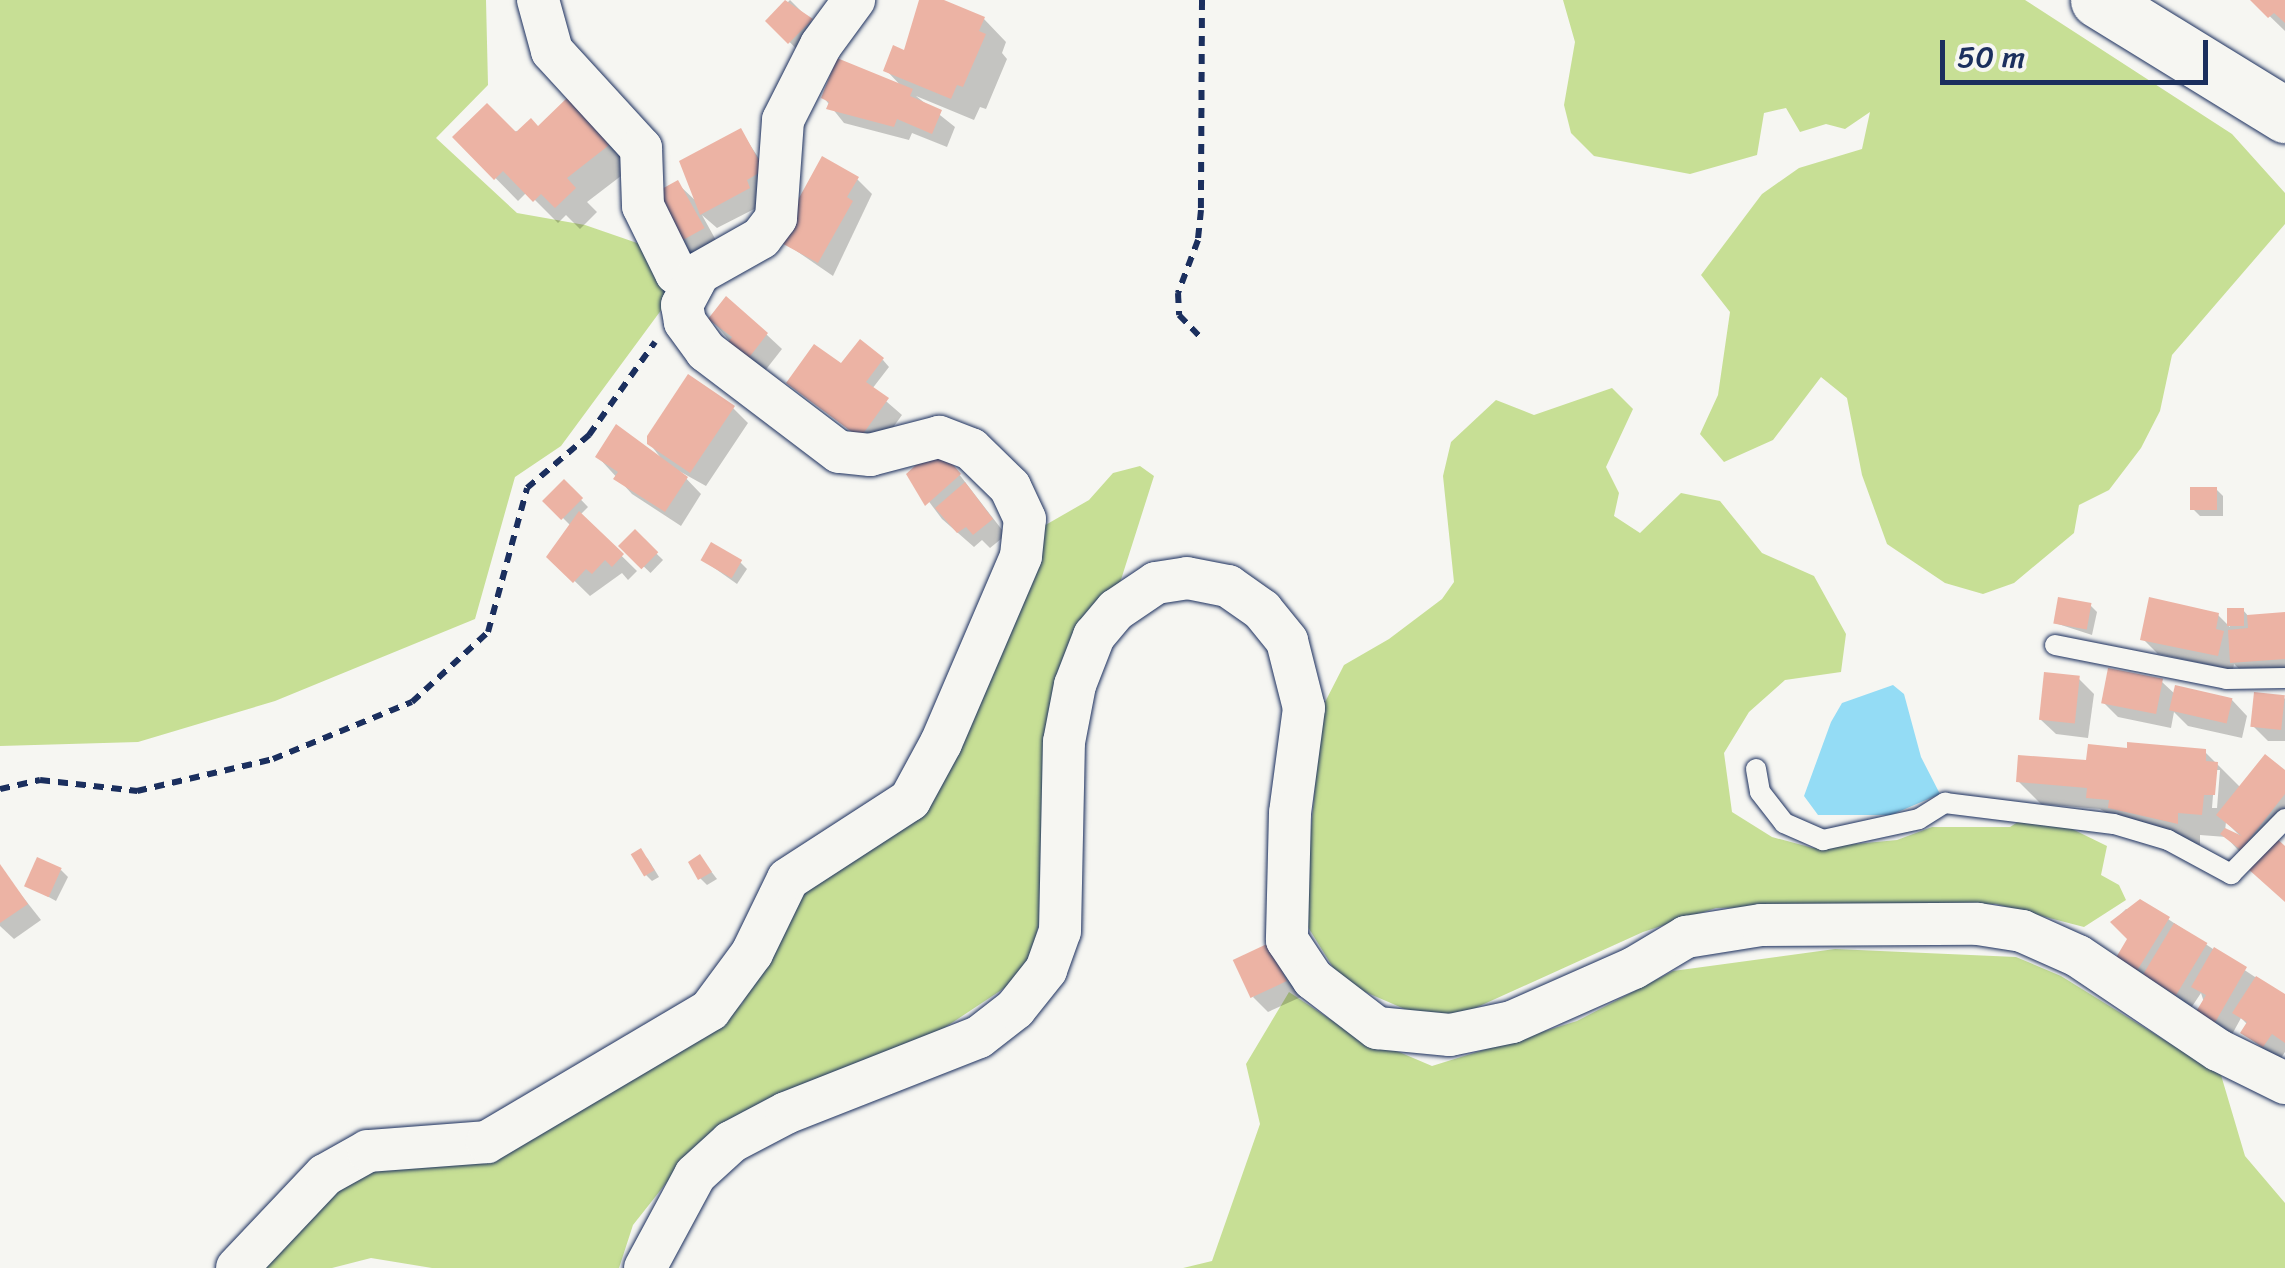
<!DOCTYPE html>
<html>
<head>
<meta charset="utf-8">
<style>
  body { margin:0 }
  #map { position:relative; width:2285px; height:1268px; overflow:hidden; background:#f6f6f2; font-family:Sriracha,sans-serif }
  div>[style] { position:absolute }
  .green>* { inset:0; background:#c7df95 }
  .water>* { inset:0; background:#94dcf5 }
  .shadow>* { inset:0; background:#0003; transform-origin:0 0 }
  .building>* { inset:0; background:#ecb3a4; transform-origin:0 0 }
  .path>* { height:6px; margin-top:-3px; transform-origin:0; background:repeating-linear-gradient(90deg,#1b2f5e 0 10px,transparent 0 18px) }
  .roads { filter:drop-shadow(0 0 2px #1b2f5e) drop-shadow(0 0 2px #1b2f5e) }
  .service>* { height:20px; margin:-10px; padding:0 10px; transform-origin:10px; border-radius:10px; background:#f6f6f2 }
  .minor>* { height:42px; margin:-21px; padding:0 21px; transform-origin:21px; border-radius:21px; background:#f6f6f2 }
  .primary>* { height:55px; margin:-27.5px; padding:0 27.5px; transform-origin:27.5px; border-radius:27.5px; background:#f6f6f2 }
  span { translate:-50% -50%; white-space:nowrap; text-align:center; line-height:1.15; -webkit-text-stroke:8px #f6f6f2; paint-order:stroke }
  .scale { position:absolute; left:1940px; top:40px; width:268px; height:45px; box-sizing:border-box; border:5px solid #1b2f5e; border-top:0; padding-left:12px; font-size:30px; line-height:35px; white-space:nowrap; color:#1b2f5e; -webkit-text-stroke:8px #f6f6f2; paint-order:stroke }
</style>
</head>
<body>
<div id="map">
  <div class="green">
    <div style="clip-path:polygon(0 0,486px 0,488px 85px,436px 138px,517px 213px,585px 225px,640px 244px,673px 294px,561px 446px,515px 477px,475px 619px,275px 701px,138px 742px,0 746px)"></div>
    <div style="clip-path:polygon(1563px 0,2025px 0,2232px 134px,2285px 193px,2285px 224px,2172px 355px,2160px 411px,2141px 448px,2109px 490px,2079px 505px,2074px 533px,2014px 583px,1983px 594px,1945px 583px,1887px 544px,1862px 475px,1847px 398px,1821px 377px,1773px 440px,1724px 462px,1700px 434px,1718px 395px,1730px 312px,1701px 275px,1762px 194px,1799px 168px,1862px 149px,1870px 112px,1845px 129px,1826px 124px,1800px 132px,1786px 108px,1764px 113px,1757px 155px,1690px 174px,1594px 156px,1571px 133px,1564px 105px,1575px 42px)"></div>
    <div style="clip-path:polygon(1612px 388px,1633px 409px,1606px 467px,1619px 493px,1614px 516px,1640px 533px,1681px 493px,1720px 501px,1762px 553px,1814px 576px,1846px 634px,1841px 672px,1785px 680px,1749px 712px,1724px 753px,1732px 812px,1772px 837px,1813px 848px,1897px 840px,1932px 827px,2010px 827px,2021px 820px,2066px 826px,2107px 846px,2101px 875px,2119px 885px,2126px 900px,2084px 927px,1996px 904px,1716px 908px,1643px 932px,1451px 1019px,1407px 1010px,1342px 982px,1303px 919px,1322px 708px,1344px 665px,1389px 639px,1442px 599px,1454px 582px,1443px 476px,1451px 442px,1496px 400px,1534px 415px)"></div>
    <div style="clip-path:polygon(1140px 466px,1154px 476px,1119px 586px,1032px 953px,1009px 985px,926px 1040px,722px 1131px,667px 1182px,633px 1225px,619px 1268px,432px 1268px,371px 1258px,332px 1268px,262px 1268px,349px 1175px,506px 1148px,742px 1004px,792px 901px,861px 855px,1042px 527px,1089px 500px,1113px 473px)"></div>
    <div style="clip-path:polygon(1835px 949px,2016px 957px,2061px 976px,2221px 1075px,2245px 1156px,2285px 1203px,2285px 1268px,1183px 1268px,1212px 1261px,1260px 1124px,1246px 1064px,1289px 992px,1345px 1029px,1432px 1066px,1577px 1021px,1673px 971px)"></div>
  </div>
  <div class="water">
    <div style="clip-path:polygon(1893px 685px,1904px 694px,1921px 757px,1940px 794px,1891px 815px,1818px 815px,1804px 796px,1831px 722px,1842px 703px)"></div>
  </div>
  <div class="shadow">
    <div style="left:790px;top:0;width:40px;height:30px;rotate:45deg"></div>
    <div style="clip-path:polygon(923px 0,984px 19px,1006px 42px,1002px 53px,1007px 59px,986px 109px,980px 107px,974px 120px,916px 96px,955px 127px,947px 147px,912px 133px,909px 140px,844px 123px,824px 98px,903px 88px,886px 70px,906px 53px)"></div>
    <div style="clip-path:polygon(2253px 0,2285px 0,2285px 31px)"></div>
    <div style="clip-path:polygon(569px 100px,634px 166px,587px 202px,597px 212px,580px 229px,566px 215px,558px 223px,527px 192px,518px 201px,455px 137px,538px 129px)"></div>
    <div style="clip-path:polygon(741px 131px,777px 186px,764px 204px,717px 228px,702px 215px,718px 244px,693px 258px,678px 243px,678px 184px,699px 204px)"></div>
    <div style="clip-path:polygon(857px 179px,872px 194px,833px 276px,779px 239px)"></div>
    <div style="clip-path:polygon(711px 319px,766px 334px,782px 349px,760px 377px)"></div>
    <div style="clip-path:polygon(883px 360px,889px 367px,872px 389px,902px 415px,876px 451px,789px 382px)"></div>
    <div style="clip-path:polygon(733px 408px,748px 423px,706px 486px,679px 471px,701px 494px,681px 526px,632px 494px,598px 457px,664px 462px,650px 444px)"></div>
    <div style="clip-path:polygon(952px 465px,1006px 535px,990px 548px,982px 540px,974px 547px,942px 519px,909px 475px)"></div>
    <div style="clip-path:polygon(564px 482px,588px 507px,580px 515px,637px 571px,628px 580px,622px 573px,590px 596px,549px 556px,571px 526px,546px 501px)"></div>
    <div style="clip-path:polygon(2216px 489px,2223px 496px,2223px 516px,2200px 516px,2193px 509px)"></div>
    <div style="left:635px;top:533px;width:39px;height:18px;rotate:44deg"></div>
    <div style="clip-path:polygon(703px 560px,740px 562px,747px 569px,737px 584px)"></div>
    <div style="clip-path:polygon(2090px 605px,2097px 612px,2092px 635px,2055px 623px)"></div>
    <div style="clip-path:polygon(2243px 610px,2250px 618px,2285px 615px,2285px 675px,2248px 677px,2234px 664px,2233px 670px,2158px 654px,2143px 639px,2218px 615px,2230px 627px,2230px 611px)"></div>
    <div style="clip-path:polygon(2079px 679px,2094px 694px,2088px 738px,2056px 734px,2040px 719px)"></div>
    <div style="clip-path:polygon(2162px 682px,2176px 695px,2232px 700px,2247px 716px,2242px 738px,2188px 726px,2174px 712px,2171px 728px,2118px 717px,2103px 702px)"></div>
    <div style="clip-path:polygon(2285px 698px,2285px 741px,2268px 741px,2253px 726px)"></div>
    <div style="clip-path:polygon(evenodd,2205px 752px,2241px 788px,2285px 773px,2285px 828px,2275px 840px,2285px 849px,2285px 901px,2226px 837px,2200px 835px,2200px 845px,2134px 830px,2100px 809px,2041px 804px,2018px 781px,2089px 763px,2205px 752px,2215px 770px,2220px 770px,2217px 808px,2212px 808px,2215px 770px,2205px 752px,2226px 822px,2242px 838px,2225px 831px,2226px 822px)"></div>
    <div style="clip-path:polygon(641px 852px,648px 859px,659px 877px,652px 881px,645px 874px)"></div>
    <div style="clip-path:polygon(700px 857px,717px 879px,707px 885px,700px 878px)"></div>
    <div style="clip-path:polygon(0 868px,41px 920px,14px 939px,0 926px)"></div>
    <div style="clip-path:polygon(61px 870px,68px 877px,56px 901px,27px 885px)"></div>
    <div style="clip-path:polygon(2126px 909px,2168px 919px,2285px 997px,2285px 1052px,2279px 1061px,2243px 1033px,2248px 1025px,2241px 1018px,2229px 1040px,2213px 1030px,2201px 993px,2191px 1008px,2132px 976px,2130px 939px,2113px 922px)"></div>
    <div style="clip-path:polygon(1284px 961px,1301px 997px,1268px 1012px,1253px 997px)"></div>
  </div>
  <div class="building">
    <div style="clip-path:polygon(785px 0,813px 19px,788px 44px,765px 21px)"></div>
    <div style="clip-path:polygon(919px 0,944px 0,985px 17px,979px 31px,986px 34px,963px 87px,957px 85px,951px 99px,883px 71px,893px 45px,904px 50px)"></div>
    <div style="clip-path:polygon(2250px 0,2285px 0,2285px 23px,2274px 13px,2268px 18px)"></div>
    <div style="clip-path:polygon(837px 58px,913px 89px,910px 96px,942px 110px,932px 134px,897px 119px,894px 127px,826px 109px,829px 102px,821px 98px)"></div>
    <div style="clip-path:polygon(569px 96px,613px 142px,567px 178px,576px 188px,555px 208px,541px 194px,533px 202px,503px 171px,494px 180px,452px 137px,487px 103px,516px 132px,531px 118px,538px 126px)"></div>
    <div style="clip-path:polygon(741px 128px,764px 170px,747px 180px,750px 188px,700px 215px,679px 161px)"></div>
    <div style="clip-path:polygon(822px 156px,859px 177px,847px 197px,853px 201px,818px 263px,776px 240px)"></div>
    <div style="left:678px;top:180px;width:55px;height:32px;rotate:61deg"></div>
    <div style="clip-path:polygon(726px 296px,768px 333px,744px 364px,724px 348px,732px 337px,708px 319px)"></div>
    <div style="clip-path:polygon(860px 339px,884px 358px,866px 382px,889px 398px,860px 438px,786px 383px,814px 344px,841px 363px)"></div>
    <div style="clip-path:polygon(688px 374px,735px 406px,690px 473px,647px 444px,647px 436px)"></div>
    <div style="clip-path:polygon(616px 424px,688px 477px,665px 512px,613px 479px,618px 472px,595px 457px)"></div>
    <div style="clip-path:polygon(937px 446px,961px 474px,925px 506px,906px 474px)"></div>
    <div style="left:564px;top:479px;width:27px;height:31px;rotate:45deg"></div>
    <div style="clip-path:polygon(965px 482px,993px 519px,973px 535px,966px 527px,957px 533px,935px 508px)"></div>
    <div style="left:2190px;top:487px;width:27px;height:23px"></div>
    <div style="clip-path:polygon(579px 511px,624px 554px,612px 567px,605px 560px,592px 574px,586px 569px,573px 583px,546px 557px)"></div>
    <div style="left:635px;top:529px;width:33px;height:24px;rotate:45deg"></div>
    <div style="left:711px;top:542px;width:36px;height:21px;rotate:30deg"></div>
    <div style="left:2058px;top:597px;width:34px;height:27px;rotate:10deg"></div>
    <div style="clip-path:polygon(2149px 597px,2219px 613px,2216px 629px,2224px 631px,2218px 656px,2140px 640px)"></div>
    <div style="left:2227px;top:608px;width:17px;height:18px"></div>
    <div style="clip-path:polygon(2285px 612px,2285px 659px,2230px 663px,2228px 630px,2248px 628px,2247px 615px)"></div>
    <div style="left:2108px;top:668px;width:56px;height:36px;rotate:11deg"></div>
    <div style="left:2044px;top:672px;width:36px;height:48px;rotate:6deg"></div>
    <div style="left:2175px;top:685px;width:59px;height:26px;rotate:13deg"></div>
    <div style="left:2254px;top:692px;width:31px;height:35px;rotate:6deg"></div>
    <div style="clip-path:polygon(2127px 742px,2206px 749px,2206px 761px,2218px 762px,2215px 795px,2204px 795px,2202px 815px,2178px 813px,2178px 824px,2108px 808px,2109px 800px,2086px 798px,2087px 788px,2016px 782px,2018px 755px,2086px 760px,2088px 744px,2127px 748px)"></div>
    <div style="clip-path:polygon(2265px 754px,2285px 770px,2285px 794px,2241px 850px,2220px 834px,2225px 828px,2242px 836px,2216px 815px)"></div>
    <div style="clip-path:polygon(2275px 837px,2285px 846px,2285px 902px,2247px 868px)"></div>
    <div style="left:641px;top:848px;width:26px;height:12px;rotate:59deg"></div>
    <div style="clip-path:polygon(700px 854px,712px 872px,698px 880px,688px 862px)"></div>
    <div style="left:37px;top:857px;width:27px;height:32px;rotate:24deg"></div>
    <div style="clip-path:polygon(0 864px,28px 904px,0 923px)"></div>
    <div style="clip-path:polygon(2140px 899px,2170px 917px,2135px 974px,2114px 961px,2127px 939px,2110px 922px)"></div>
    <div style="left:2174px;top:923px;width:39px;height:61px;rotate:31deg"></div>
    <div style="left:1269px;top:943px;width:42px;height:40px;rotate:65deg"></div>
    <div style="clip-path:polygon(2214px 947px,2247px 967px,2213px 1026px,2194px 1015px,2206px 995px,2191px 987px)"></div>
    <div style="clip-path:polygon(2256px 976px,2285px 994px,2285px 1043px,2272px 1034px,2263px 1047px,2240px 1033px,2247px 1022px,2232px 1013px)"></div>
  </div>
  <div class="path">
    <div style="left:1202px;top:0;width:210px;rotate:90.3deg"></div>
    <div style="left:1201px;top:210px;width:30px;rotate:96deg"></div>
    <div style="left:1198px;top:240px;width:57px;rotate:110.7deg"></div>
    <div style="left:1178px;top:293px;width:22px;rotate:87deg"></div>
    <div style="left:1179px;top:315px;width:33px;rotate:46deg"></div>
    <div style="left:0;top:789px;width:41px;rotate:-12.7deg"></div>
    <div style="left:40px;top:780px;width:98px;rotate:6.5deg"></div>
    <div style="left:137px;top:791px;width:140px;rotate:-13.2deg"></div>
    <div style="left:273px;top:759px;width:150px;rotate:-22.3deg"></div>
    <div style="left:412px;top:702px;width:103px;rotate:-42.6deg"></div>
    <div style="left:488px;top:632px;width:149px;rotate:-74.8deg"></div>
    <div style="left:527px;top:488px;width:82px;rotate:-40.5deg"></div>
    <div style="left:589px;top:435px;width:114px;rotate:-54.6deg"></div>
  </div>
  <div class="roads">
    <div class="service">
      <div style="left:2055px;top:645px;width:174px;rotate:11.2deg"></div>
      <div style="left:2226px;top:679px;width:59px;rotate:-1deg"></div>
      <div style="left:1756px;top:769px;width:23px;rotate:80deg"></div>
      <div style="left:1760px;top:792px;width:39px;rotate:52deg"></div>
      <div style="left:1784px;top:823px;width:43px;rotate:23.6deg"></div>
      <div style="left:1823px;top:840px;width:98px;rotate:-12.3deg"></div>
      <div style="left:1919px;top:819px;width:31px;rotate:-32deg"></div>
      <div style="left:1945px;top:803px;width:170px;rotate:7.1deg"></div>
      <div style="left:2114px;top:824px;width:56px;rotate:16.5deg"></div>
      <div style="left:2168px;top:840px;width:72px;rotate:28.4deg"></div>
      <div style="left:2231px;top:874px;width:77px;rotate:-45.5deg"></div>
    </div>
    <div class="minor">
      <div style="left:538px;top:0;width:53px;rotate:74.6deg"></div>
      <div style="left:552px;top:51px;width:132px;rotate:47.5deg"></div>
      <div style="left:641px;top:148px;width:58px;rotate:88deg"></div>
      <div style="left:643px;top:206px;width:75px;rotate:63.8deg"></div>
      <div style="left:676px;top:273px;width:20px;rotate:33deg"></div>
      <div style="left:237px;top:1268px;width:128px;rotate:-46.6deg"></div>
      <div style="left:325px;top:1175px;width:49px;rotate:-29.2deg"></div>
      <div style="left:368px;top:1151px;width:119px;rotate:-4.3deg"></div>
      <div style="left:487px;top:1142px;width:259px;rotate:-30.6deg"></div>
      <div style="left:710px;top:1010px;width:71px;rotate:-53.6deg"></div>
      <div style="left:752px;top:953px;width:82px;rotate:-64.1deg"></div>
      <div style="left:788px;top:879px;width:145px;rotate:-32.9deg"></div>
      <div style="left:910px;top:800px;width:65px;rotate:-61.5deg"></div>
      <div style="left:941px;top:743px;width:203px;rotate:-66.8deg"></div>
      <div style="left:1021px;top:556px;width:37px;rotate:-84deg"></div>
      <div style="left:1025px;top:519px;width:35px;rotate:-115deg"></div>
      <div style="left:1010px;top:487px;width:54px;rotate:-135.7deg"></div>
      <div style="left:971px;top:449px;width:34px;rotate:-159deg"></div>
      <div style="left:939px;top:437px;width:71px;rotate:165.4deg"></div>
      <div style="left:870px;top:455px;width:31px;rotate:-174deg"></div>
      <div style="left:839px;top:452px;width:167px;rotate:-142.8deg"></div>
      <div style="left:706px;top:351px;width:36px;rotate:-126deg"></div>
      <div style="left:685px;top:322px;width:17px;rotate:-100deg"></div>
      <div style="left:682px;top:305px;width:36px;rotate:-62deg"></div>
      <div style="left:699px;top:273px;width:71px;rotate:-29.4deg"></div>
      <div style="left:761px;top:238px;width:25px;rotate:-53deg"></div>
      <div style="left:776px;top:218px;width:98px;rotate:-85.9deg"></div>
      <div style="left:783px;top:120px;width:84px;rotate:-63.1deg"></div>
      <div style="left:821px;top:45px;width:56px;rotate:-53.7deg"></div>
      <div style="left:645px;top:1268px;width:106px;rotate:-61.7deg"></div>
      <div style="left:695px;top:1175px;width:49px;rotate:-42.5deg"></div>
      <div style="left:731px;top:1142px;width:62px;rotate:-27.8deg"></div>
      <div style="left:786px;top:1113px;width:207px;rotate:-21.5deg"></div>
      <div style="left:979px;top:1037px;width:46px;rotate:-37.9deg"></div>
      <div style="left:1015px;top:1009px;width:50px;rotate:-51.5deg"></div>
      <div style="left:1046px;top:970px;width:41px;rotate:-70.3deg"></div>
      <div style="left:1060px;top:931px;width:189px;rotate:-88.8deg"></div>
      <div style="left:1064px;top:742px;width:58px;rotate:-79.1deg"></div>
      <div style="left:1075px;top:685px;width:53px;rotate:-68.8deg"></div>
      <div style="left:1094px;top:636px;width:34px;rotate:-50deg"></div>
      <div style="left:1116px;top:610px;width:48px;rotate:-34deg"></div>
      <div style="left:1156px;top:583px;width:31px;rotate:-9deg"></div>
      <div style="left:1187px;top:578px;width:42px;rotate:11deg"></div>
      <div style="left:1228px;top:586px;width:42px;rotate:35.2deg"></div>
      <div style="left:1262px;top:610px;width:40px;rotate:51deg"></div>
      <div style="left:1287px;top:641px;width:69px;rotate:75.8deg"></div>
      <div style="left:1304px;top:708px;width:106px;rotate:97.6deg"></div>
      <div style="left:1290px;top:813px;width:127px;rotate:91.4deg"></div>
      <div style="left:1287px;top:940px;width:47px;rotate:56.3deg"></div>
      <div style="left:1313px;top:979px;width:81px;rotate:37.4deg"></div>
      <div style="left:1377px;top:1028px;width:73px;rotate:5.5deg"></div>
      <div style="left:1450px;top:1035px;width:63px;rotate:-11.8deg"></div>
      <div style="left:1512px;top:1022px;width:133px;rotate:-23.9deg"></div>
      <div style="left:1634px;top:968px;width:61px;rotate:-30.8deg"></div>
      <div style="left:1686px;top:937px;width:76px;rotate:-9.1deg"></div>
      <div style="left:1761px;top:925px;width:217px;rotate:-0.3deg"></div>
      <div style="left:1978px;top:924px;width:45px;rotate:9deg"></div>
      <div style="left:2022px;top:931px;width:61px;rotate:24.1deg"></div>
      <div style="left:2078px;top:956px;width:169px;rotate:33.9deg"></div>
      <div style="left:2218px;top:1050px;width:75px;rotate:26.2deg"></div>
    </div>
    <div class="primary">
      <div style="left:2098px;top:0;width:220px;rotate:31.6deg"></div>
    </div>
  </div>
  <div class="scale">50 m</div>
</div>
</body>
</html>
